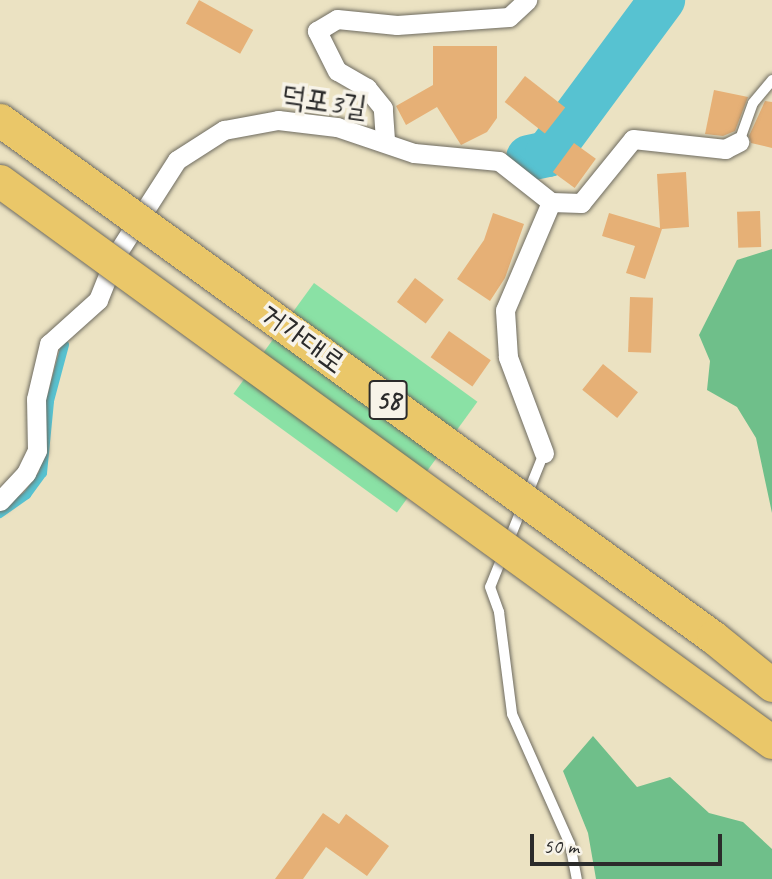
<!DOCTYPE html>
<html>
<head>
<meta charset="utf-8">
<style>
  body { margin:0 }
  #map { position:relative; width:772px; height:879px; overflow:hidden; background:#ebe2c2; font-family:Caveat,"Poor Story",sans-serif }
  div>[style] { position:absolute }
  .green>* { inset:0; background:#8ae1a5; transform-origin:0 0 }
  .forest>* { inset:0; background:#6fbf8a }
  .stream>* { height:8px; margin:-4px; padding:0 4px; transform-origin:4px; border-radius:4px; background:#57c2d1 }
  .river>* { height:46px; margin:-23px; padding:0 23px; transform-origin:23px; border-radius:23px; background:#57c2d1 }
  .building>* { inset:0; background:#e6b076; transform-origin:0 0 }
  .roads { filter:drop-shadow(0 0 2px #6e6b60) drop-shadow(0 0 2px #6e6b60) }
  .service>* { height:10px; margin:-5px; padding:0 5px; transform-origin:5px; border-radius:5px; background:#fff }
  .minor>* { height:19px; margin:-9.5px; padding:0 9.5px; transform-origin:9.5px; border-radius:9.5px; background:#fff }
  .bridges { filter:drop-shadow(0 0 2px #6e6b60) drop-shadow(0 0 2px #6e6b60) }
  .trunk-bridge>* { height:33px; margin:-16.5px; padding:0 16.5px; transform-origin:16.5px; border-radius:16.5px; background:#eac769 }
  span { translate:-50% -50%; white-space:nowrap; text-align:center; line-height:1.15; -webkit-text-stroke:7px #f7f3e8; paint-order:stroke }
  .shield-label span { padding:2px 5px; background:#f7f3e8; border:2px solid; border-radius:5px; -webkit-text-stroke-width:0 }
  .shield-label { font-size:28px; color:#2b2b2b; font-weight:700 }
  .street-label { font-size:30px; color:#2b2b2b }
  .scale { position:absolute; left:530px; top:834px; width:192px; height:32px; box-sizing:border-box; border:4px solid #2b2b2b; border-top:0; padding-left:9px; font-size:21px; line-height:24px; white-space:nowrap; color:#2b2b2b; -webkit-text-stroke:5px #f7f3e8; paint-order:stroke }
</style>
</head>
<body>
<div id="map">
  <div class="green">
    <div style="left:314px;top:283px;width:202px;height:137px;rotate:36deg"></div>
  </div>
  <div class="forest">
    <div style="clip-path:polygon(772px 249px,772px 513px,756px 438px,737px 407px,707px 390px,710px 361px,699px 335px,737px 260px)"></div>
    <div style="clip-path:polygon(593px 736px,637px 787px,670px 777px,709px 813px,743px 822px,772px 849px,772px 879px,596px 879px,588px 833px,563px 771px)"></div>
  </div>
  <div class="stream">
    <div style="left:0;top:514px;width:33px;rotate:-35deg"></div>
    <div style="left:27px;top:495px;width:27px;rotate:-54deg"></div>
    <div style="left:43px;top:473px;width:72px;rotate:-84.4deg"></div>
    <div style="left:50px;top:401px;width:58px;rotate:-75deg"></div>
  </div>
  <div class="river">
    <div style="left:529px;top:158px;width:19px;rotate:-12deg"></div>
    <div style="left:548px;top:154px;width:192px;rotate:-53.5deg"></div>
  </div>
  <div class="building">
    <div style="left:199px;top:0;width:62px;height:27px;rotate:29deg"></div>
    <div style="clip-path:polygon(433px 46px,497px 46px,497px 118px,487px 132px,461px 145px,437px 107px,406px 125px,396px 106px,433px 85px)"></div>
    <div style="left:525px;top:76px;width:51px;height:33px;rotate:38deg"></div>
    <div style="clip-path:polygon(714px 90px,748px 97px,735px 131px,723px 136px,705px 134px)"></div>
    <div style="clip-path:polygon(765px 101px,772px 102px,772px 148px,751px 143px,749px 136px)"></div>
    <div style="left:574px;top:143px;width:27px;height:36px;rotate:36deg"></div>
    <div style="clip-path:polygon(686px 172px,689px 227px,662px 229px,645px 279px,626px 273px,635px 246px,602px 236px,609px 213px,660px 228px,657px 174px)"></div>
    <div style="left:760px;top:211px;width:36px;height:23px;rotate:88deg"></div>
    <div style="clip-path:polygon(493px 213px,524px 224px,505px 278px,490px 301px,457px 279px,484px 240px)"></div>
    <div style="left:415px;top:278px;width:36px;height:30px;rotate:37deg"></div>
    <div style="left:630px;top:297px;width:23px;height:55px;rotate:2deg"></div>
    <div style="left:449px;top:331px;width:51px;height:32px;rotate:35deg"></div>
    <div style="left:603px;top:364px;width:45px;height:33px;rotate:39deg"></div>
    <div style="clip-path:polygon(323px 813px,339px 824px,346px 814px,389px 846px,367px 876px,326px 847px,303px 879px,275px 879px)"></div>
  </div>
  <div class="roads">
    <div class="service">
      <div style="left:739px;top:142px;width:41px;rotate:-70.3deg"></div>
      <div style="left:753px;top:103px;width:30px;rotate:-50deg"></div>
      <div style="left:544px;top:453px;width:144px;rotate:111.9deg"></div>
      <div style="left:490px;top:587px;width:27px;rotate:70deg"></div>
      <div style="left:499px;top:612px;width:103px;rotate:82.7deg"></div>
      <div style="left:512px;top:714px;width:142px;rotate:66deg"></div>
      <div style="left:570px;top:844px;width:36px;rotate:79deg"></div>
    </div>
    <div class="minor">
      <div style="left:385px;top:140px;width:32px;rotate:-94deg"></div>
      <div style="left:383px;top:108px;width:26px;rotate:-129deg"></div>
      <div style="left:367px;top:88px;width:34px;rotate:-150deg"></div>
      <div style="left:337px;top:71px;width:45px;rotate:-116.6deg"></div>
      <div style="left:317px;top:31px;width:23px;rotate:-31deg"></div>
      <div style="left:337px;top:19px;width:60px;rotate:5.7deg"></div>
      <div style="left:397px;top:25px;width:112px;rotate:-4.1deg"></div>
      <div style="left:509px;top:17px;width:25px;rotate:-43deg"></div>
      <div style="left:544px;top:453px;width:103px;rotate:-110.6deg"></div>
      <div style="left:508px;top:357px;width:47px;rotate:-93.7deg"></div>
      <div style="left:505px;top:310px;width:117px;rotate:-66.9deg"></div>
      <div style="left:0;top:501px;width:38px;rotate:-47deg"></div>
      <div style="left:26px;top:473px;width:25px;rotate:-64deg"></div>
      <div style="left:37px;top:450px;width:51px;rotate:-91.1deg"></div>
      <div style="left:36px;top:399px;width:57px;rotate:-76.7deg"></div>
      <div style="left:49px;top:344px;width:66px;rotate:-41.9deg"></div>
      <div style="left:98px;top:300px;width:48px;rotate:-68.2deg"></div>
      <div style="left:116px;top:255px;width:113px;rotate:-57.3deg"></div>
      <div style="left:177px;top:160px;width:56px;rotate:-32.6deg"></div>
      <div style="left:224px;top:130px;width:55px;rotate:-10.5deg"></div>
      <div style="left:278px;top:120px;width:59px;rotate:6.8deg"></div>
      <div style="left:337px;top:127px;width:81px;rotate:18.7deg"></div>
      <div style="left:414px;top:153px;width:85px;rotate:5.4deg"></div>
      <div style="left:499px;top:161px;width:66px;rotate:38.3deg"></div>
      <div style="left:551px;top:202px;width:30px;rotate:2deg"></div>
      <div style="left:581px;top:203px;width:82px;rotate:-50.9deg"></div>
      <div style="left:633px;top:139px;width:93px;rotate:6.2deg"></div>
      <div style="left:725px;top:149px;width:16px;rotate:-27deg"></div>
    </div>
  </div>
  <div class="bridges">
    <div class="trunk-bridge">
      <div style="left:0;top:120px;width:881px;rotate:35.95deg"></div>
      <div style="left:713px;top:637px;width:76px;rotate:39.1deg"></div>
      <div style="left:0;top:181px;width:954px;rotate:36.01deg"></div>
    </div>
  </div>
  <div class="shield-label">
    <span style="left:388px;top:400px">58</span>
  </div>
  <div class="street-label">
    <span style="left:324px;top:101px;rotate:8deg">덕포3길</span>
    <span style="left:303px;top:338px;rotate:36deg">거가대로</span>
  </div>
  <div class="scale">50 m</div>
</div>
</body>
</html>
